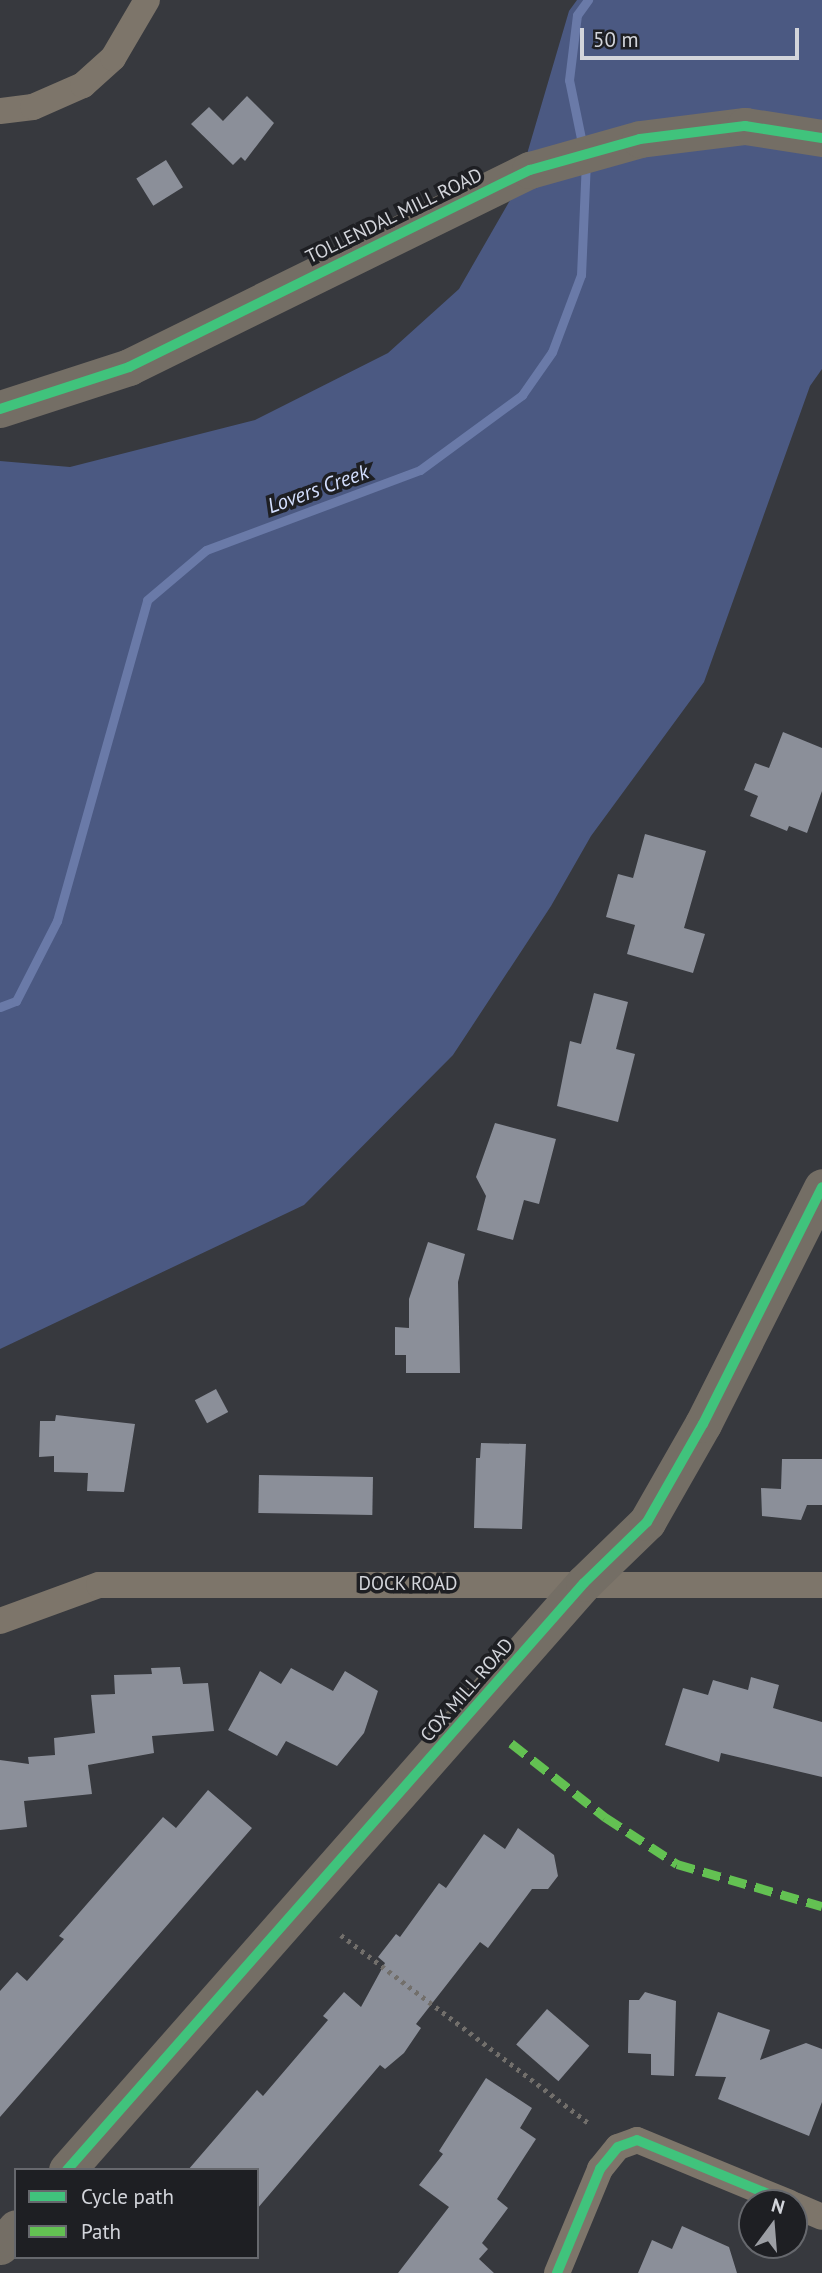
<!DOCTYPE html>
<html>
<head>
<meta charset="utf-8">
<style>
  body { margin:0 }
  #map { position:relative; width:822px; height:2273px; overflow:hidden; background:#37393e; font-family:"PT Sans",sans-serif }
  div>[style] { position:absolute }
  .forest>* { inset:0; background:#4b5982 }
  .stream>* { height:9px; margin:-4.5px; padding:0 4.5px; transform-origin:4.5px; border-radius:4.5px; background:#6a7aa8 }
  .building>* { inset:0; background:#8b8f99; transform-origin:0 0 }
  .path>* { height:4.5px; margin-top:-2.25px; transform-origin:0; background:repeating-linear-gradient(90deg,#726f6b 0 3.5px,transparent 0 8.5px) }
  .street>* { height:26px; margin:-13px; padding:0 13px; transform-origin:13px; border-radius:13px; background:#7d756a }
  .secondary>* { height:37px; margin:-18.5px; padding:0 18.5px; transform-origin:18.5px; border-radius:18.5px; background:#746e65 }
  .quiet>* { height:9px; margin-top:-4.5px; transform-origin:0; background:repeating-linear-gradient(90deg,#63c152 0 18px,transparent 0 27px) }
  .cycleway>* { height:10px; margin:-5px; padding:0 5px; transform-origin:5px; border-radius:5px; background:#40c37c }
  span { translate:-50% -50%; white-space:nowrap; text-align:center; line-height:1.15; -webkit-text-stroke:7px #1e1f23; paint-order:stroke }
  .street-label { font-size:19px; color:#d3d5db }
  .water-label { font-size:21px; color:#d3defd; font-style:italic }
  .legend { position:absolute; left:14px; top:2168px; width:245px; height:91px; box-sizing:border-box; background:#1e1f23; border:2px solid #66686d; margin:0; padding:9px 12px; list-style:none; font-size:21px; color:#d3d5db }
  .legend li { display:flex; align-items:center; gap:14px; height:35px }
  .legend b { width:35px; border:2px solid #66686d }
  .north { position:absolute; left:738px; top:2189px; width:70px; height:70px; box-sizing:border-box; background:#1e1f23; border:2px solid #66686d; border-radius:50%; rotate:16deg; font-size:19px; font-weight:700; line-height:28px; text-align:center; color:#d3d5db }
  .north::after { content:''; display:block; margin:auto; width:24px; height:32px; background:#9c9ea4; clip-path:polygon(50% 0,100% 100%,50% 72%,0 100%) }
  .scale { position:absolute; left:580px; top:28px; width:219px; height:32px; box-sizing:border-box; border:4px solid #d3d5db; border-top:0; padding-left:9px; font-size:21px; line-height:24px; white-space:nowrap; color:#d3d5db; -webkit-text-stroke:5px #1e1f23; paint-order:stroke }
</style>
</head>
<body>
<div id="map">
  <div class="forest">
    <div style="clip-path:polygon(577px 0,822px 0,822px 369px,810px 386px,704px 682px,591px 836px,551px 906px,453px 1055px,304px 1205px,0 1349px,0 461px,70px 467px,255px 420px,388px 353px,459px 289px,517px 188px,569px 11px)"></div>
  </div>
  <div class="stream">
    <div style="left:583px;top:148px;width:69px;rotate:-101.6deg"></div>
    <div style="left:569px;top:80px;width:65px;rotate:-83deg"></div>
    <div style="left:577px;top:15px;width:19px;rotate:-54deg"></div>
    <div style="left:0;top:1007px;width:17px;rotate:-21deg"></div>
    <div style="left:16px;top:1001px;width:90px;rotate:-62.9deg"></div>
    <div style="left:57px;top:921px;width:333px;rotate:-74.3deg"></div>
    <div style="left:147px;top:600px;width:77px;rotate:-40.3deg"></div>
    <div style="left:206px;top:550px;width:228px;rotate:-20.5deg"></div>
    <div style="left:420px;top:470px;width:127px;rotate:-36.3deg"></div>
    <div style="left:522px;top:395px;width:52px;rotate:-55.1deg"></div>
    <div style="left:552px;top:352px;width:82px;rotate:-69.4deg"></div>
    <div style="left:581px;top:275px;width:113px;rotate:-87.5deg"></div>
  </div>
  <div class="building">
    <div style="clip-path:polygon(247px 96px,274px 123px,245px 161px,241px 157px,233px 165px,191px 124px,209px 107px,223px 121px)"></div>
    <div style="left:166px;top:160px;width:32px;height:35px;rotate:58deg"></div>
    <div style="clip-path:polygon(783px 732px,822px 748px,822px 791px,807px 833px,789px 826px,787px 831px,750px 816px,758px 796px,744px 790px,755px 763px,769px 768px)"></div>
    <div style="clip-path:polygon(645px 834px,706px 851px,684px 928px,705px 934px,693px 973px,627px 954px,635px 925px,606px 917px,618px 874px,633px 878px)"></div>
    <div style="clip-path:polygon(594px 993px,628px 1002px,616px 1049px,635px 1054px,618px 1122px,557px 1106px,570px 1041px,581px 1044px)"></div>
    <div style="clip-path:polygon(495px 1123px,556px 1139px,539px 1204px,524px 1200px,513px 1240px,477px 1230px,486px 1196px,476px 1177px)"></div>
    <div style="clip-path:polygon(428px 1242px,465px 1254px,458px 1282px,460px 1373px,406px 1373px,406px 1355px,395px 1355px,395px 1327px,409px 1328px,409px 1299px)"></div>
    <div style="left:216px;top:1389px;width:26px;height:24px;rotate:62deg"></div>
    <div style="clip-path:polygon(56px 1415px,135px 1424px,124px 1492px,87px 1491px,88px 1473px,54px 1472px,54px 1456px,39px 1457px,40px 1421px,55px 1421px)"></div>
    <div style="clip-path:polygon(481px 1443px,526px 1444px,522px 1529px,474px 1528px,476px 1458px,480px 1458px)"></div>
    <div style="clip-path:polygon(782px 1459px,822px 1459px,822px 1505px,807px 1505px,801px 1520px,762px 1516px,761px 1488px,781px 1489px)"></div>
    <div style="left:259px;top:1475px;width:114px;height:38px;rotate:1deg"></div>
    <div style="clip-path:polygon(180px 1667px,183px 1684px,208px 1683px,214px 1731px,152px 1736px,154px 1753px,88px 1765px,92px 1794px,24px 1801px,27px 1827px,0 1830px,0 1760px,29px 1764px,28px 1757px,55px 1755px,54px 1738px,95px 1733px,91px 1695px,115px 1694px,114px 1675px,152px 1674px,151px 1668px)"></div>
    <div style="clip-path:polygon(291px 1668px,333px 1691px,345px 1671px,378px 1691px,364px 1733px,337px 1766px,286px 1741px,277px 1756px,228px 1730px,260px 1671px,281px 1684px)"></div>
    <div style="clip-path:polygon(751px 1677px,779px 1685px,773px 1708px,822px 1722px,822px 1777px,721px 1753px,719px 1762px,665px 1745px,683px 1688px,708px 1695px,713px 1680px,748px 1690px)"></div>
    <div style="clip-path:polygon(208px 1790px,252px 1828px,0 2117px,0 1991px,17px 1972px,27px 1981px,64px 1939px,59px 1936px,163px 1817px,176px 1828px)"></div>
    <div style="clip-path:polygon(518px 1828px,554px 1855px,558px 1876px,548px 1889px,532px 1889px,488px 1948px,480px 1942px,416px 2024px,421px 2028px,404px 2053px,385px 2069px,380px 2065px,257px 2209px,257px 2170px,188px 2170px,257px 2090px,263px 2096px,328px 2020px,323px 2016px,344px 1992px,361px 2007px,385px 1963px,378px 1957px,396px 1934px,400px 1937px,439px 1883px,446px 1888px,484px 1834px,505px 1849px)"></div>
    <div style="clip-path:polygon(645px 1992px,676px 2001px,674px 2076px,651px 2075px,651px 2054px,628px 2053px,629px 2000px,639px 2000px)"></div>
    <div style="left:547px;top:2009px;width:56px;height:47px;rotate:41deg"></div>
    <div style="clip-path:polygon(718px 2012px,770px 2030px,760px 2060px,806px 2043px,822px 2049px,822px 2102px,809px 2136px,718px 2099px,726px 2077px,695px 2076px)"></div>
    <div style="clip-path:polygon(486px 2078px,532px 2108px,520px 2128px,536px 2139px,497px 2199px,508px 2208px,482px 2243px,488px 2249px,479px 2259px,494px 2273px,398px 2273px,449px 2207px,419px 2185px,443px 2154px,439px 2151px)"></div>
    <div style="clip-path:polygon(682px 2226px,729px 2247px,737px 2273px,638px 2273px,652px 2240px,672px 2249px)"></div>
  </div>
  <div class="path">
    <div style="left:341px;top:1935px;width:313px;rotate:37.2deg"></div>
  </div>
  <div class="street">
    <div style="left:0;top:111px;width:33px;rotate:-7deg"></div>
    <div style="left:33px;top:107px;width:55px;rotate:-23.7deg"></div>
    <div style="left:83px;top:85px;width:40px;rotate:-42deg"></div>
    <div style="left:113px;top:58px;width:67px;rotate:-59.6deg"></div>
    <div style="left:0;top:1621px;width:105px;rotate:-20deg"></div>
    <div style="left:99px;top:1585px;width:723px"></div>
    <div style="left:794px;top:2205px;width:30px;rotate:23deg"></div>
    <div style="left:557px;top:2273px;width:113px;rotate:-67.5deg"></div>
    <div style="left:600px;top:2169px;width:28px;rotate:-51deg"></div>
    <div style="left:618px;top:2147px;width:20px;rotate:-20deg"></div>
    <div style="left:637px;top:2140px;width:165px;rotate:22.4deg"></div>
  </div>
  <div class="secondary">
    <div style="left:0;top:409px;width:136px;rotate:-18deg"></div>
    <div style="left:129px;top:367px;width:447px;rotate:-26.2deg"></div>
    <div style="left:530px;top:170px;width:114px;rotate:-15.7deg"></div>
    <div style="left:640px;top:139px;width:106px;rotate:-7.1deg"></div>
    <div style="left:745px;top:126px;width:78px;rotate:8.9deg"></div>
    <div style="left:67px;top:2170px;width:782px;rotate:-48.63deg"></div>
    <div style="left:584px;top:1583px;width:88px;rotate:-44.1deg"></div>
    <div style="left:647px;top:1522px;width:113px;rotate:-60.3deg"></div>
    <div style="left:703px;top:1424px;width:265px;rotate:-63.3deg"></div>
    <div style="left:0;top:2246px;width:24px;rotate:-48deg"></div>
  </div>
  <div class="quiet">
    <div style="left:511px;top:1743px;width:120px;rotate:38.2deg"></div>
    <div style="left:605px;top:1817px;width:86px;rotate:33.1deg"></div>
    <div style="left:677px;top:1864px;width:151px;rotate:16.2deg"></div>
  </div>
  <div class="cycleway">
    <div style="left:0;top:409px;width:136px;rotate:-18deg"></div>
    <div style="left:129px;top:367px;width:447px;rotate:-26.2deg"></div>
    <div style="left:530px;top:170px;width:114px;rotate:-15.7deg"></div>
    <div style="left:640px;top:139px;width:106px;rotate:-7.1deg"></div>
    <div style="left:745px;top:126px;width:78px;rotate:8.9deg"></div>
    <div style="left:67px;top:2170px;width:782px;rotate:-48.63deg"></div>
    <div style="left:584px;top:1583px;width:88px;rotate:-44.1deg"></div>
    <div style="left:647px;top:1522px;width:113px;rotate:-60.3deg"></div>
    <div style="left:703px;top:1424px;width:265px;rotate:-63.3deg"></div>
    <div style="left:557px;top:2273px;width:113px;rotate:-67.5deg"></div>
    <div style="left:600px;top:2169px;width:28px;rotate:-51deg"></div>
    <div style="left:618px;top:2147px;width:20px;rotate:-20deg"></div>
    <div style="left:637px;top:2140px;width:165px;rotate:22.4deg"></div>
  </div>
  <div class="street-label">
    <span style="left:394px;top:216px;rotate:-26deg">TOLLENDAL MILL ROAD</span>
    <span style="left:408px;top:1584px">DOCK ROAD</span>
    <span style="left:467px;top:1690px;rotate:-49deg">COX MILL ROAD</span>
  </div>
  <div class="water-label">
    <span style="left:318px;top:489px;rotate:-20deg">Lovers Creek</span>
  </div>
  <ul class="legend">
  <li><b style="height:9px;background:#40c37c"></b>Cycle path</li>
  <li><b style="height:9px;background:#63c152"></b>Path</li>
  </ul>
  <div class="north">N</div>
  <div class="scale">50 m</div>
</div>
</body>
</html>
